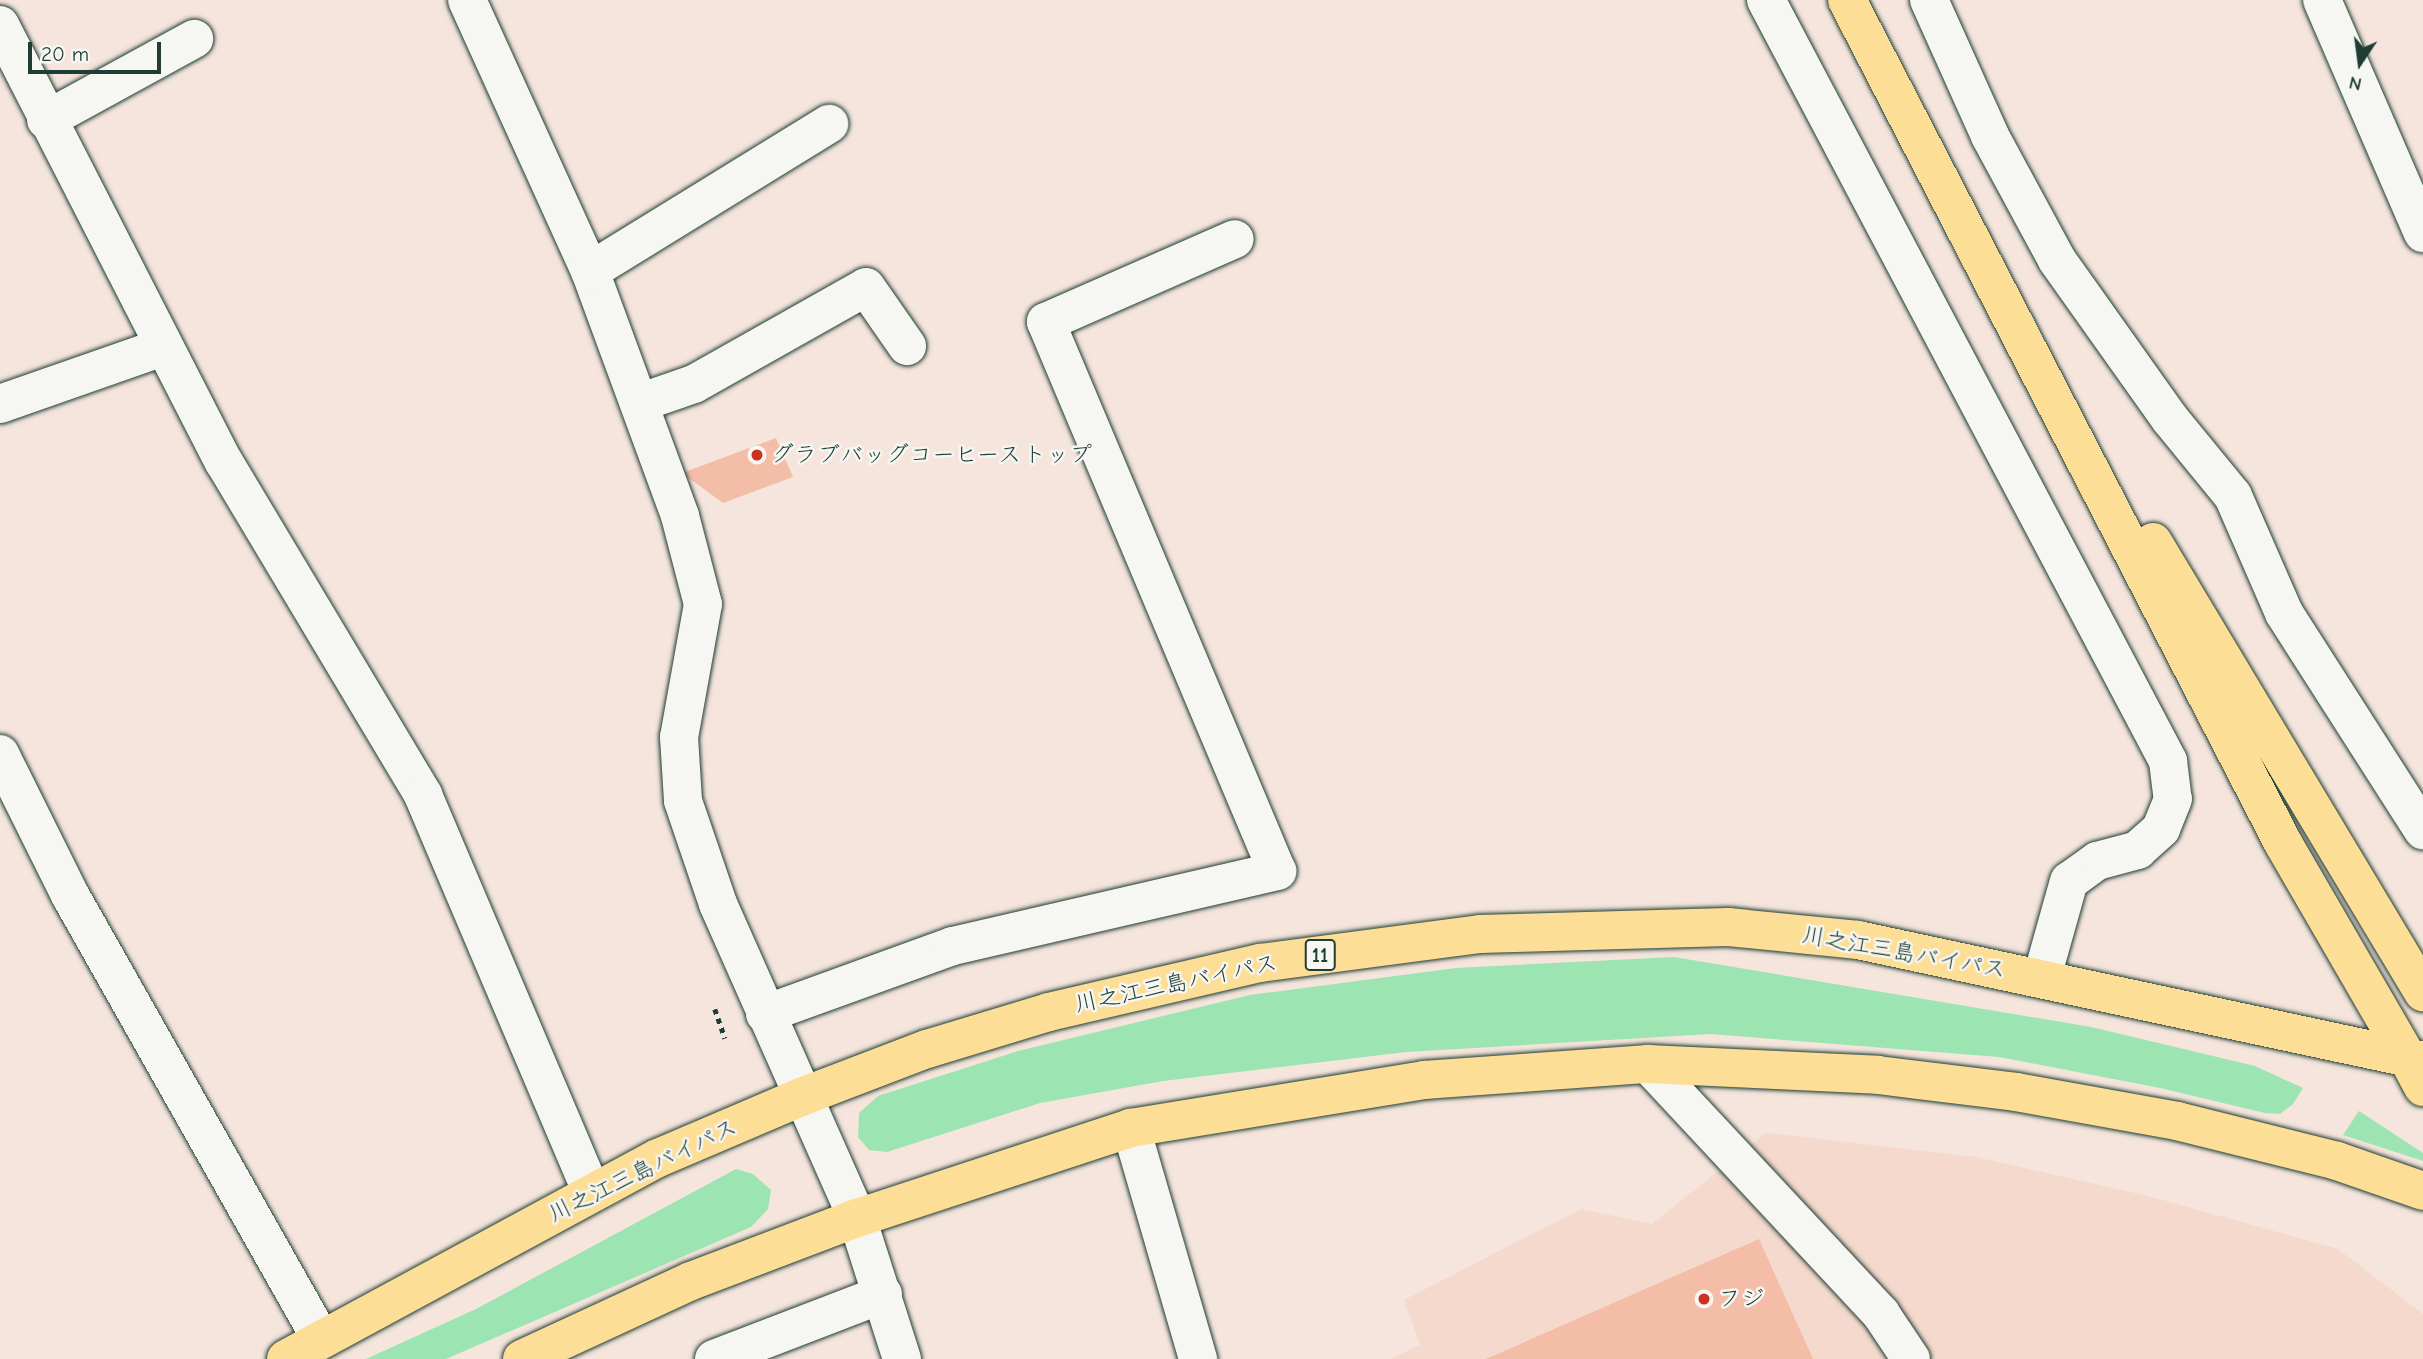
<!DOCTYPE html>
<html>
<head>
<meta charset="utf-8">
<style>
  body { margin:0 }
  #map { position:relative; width:2423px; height:1359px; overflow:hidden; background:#f5e5dc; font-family:"Comic Neue","Klee One",sans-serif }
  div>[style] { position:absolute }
  .built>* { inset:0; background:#f4d9cc }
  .green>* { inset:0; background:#9ce4b2 }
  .building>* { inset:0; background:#f3bda7 }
  .path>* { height:4.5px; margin-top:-2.25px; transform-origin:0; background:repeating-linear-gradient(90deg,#1f3d34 0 5px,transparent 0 10px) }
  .roads { filter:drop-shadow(0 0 2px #1f3d34) drop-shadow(0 0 2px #1f3d34) }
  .minor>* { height:38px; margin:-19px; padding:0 19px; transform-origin:19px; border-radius:19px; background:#f6f6f2 }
  .major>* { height:38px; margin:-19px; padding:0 19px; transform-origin:19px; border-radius:19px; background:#fdde96 }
  .highway>* { height:38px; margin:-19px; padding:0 19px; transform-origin:19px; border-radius:19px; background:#fdde96 }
  .dots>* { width:19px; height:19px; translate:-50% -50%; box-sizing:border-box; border:4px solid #f6f6f2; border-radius:50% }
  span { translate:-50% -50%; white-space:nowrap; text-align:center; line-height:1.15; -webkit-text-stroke:5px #f6f6f2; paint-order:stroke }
  .shield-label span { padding:2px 5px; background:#f6f6f2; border:2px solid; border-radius:5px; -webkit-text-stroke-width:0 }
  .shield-label { font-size:21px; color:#1f3d34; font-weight:700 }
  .poi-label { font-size:23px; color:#1f3d34 }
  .left { translate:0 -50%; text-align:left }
  .street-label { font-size:23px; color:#1f3d34 }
  .north { position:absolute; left:2325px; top:28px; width:70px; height:70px; -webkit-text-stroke:5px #f6f6f2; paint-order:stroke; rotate:193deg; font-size:19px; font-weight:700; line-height:28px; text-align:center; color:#1f3d34 }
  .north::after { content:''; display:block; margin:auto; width:24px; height:32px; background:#1f3d34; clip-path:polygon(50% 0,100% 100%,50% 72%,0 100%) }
  .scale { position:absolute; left:28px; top:42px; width:133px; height:32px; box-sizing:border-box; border:4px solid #1f3d34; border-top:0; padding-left:9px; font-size:21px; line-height:24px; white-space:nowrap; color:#1f3d34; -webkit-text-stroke:5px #f6f6f2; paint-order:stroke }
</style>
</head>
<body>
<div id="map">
  <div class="built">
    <div style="clip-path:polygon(1766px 1133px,1976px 1157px,2148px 1196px,2338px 1249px,2423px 1314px,2423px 1359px,1390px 1359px,1420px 1345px,1404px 1300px,1581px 1209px,1652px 1224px)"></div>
  </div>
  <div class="green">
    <div style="clip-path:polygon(1674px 957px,2091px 1027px,2255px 1066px,2303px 1088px,2293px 1104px,2280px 1114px,2265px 1113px,2160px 1088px,1999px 1057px,1710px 1034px,1406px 1052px,1163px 1081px,1040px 1103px,887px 1152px,869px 1150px,858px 1137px,859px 1113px,878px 1096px,1018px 1051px,1250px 995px,1456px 968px)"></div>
    <div style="clip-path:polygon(2359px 1111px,2423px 1153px,2423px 1161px,2343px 1135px)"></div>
    <div style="clip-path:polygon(736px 1169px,753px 1174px,771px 1190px,768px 1209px,751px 1227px,446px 1359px,366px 1359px,476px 1309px)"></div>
  </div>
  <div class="building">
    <div style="clip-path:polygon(776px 438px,793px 477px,723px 503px,682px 473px)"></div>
    <div style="clip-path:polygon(1759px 1239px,1813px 1359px,1486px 1359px)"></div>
  </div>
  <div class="path">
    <div style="left:715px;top:1009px;width:31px;rotate:71deg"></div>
  </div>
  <div class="roads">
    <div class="minor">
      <div style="left:467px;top:0;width:298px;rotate:65.6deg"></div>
      <div style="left:590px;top:271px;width:261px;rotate:69.8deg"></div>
      <div style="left:680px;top:516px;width:91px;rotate:75.4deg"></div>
      <div style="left:703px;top:604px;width:135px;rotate:100.2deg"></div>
      <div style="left:679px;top:737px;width:64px;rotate:86.4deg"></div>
      <div style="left:683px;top:801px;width:109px;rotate:71.2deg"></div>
      <div style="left:718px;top:904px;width:343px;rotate:66.1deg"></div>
      <div style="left:857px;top:1218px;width:148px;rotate:72.3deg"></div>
      <div style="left:1766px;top:0;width:861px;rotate:62.15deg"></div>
      <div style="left:2168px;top:761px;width:38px;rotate:83deg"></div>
      <div style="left:2173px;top:799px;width:32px;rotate:112deg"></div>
      <div style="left:2161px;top:829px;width:31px;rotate:138deg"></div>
      <div style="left:2138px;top:850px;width:42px;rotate:165deg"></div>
      <div style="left:2097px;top:861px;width:34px;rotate:144deg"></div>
      <div style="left:2069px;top:881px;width:100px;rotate:105.7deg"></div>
      <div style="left:1929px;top:0;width:149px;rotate:65.8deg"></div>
      <div style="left:1990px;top:136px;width:141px;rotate:61.6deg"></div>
      <div style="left:2057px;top:260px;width:195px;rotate:54.6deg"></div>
      <div style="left:2170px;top:419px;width:99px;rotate:50.7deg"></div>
      <div style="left:2233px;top:496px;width:128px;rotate:66.4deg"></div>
      <div style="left:2284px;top:613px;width:258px;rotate:57.4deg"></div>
      <div style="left:2322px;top:0;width:254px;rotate:66.6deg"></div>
      <div style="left:0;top:25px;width:491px;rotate:62.9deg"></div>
      <div style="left:224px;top:462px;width:388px;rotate:59.1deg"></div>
      <div style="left:423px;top:795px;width:432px;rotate:67deg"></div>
      <div style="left:46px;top:120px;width:169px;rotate:-28.7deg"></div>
      <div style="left:590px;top:271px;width:281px;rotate:-31.6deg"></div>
      <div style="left:639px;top:403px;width:58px;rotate:-19.1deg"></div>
      <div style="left:694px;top:384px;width:197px;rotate:-29.4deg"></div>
      <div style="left:866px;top:287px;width:72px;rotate:55.2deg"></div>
      <div style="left:0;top:404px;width:173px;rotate:-19.3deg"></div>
      <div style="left:0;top:754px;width:157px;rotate:63.6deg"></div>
      <div style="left:70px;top:895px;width:510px;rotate:60.52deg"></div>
      <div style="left:765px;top:1014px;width:200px;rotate:-19.9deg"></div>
      <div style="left:953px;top:946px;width:333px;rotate:-13deg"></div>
      <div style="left:1277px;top:871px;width:596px;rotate:-112.82deg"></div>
      <div style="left:1046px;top:322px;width:206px;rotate:-23.7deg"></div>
      <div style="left:1648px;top:1064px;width:342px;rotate:47deg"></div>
      <div style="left:1881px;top:1314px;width:54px;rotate:56.3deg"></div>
      <div style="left:1131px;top:1128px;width:241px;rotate:73.8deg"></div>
      <div style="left:714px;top:1359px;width:181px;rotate:-21deg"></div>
    </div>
    <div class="major">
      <div style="left:2407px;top:1057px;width:34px;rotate:62deg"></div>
    </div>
    <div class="highway">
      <div style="left:1847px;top:0;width:949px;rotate:62.65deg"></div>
      <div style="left:2283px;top:843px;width:247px;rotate:59.9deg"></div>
      <div style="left:2153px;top:542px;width:525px;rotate:59.04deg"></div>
      <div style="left:286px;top:1359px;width:423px;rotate:-28.4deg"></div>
      <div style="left:658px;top:1158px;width:155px;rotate:-23.1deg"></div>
      <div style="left:801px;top:1097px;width:135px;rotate:-20.9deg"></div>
      <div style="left:927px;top:1049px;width:127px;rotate:-16.9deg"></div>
      <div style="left:1049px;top:1012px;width:217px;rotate:-13.1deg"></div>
      <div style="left:1260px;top:963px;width:222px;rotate:-7.5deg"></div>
      <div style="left:1480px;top:934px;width:248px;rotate:-1.6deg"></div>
      <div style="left:1728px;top:927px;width:131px;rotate:5.7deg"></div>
      <div style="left:1858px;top:940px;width:578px;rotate:12.09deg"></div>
      <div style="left:522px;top:1359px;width:186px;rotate:-24.8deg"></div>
      <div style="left:691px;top:1281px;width:178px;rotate:-20.8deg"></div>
      <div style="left:857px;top:1218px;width:288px;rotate:-18.2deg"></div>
      <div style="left:1131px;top:1128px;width:297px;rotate:-9.3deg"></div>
      <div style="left:1424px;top:1080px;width:225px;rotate:-4.1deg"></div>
      <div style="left:1648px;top:1064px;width:230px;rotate:2.7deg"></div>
      <div style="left:1878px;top:1075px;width:139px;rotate:7deg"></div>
      <div style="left:2016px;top:1092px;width:164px;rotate:10.2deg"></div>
      <div style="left:2177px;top:1121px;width:165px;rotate:14deg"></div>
      <div style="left:2337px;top:1161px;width:91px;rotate:19.2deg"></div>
    </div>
  </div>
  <div class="dots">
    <div style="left:757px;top:455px;background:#c8321e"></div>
    <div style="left:1704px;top:1299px;background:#c8321e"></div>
  </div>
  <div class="shield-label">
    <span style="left:1320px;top:955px">11</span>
  </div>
  <div class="poi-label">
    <span class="left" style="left:771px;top:455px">グラブバッグコーヒーストップ</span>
    <span class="left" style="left:1718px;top:1299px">フジ</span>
  </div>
  <div class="street-label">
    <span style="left:1904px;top:953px;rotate:10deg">川之江三島バイパス</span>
    <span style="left:1176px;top:984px;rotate:-12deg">川之江三島バイパス</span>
    <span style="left:643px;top:1171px;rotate:-26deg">川之江三島バイパス</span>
  </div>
  <div class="north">N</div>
  <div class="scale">20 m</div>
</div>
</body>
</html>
